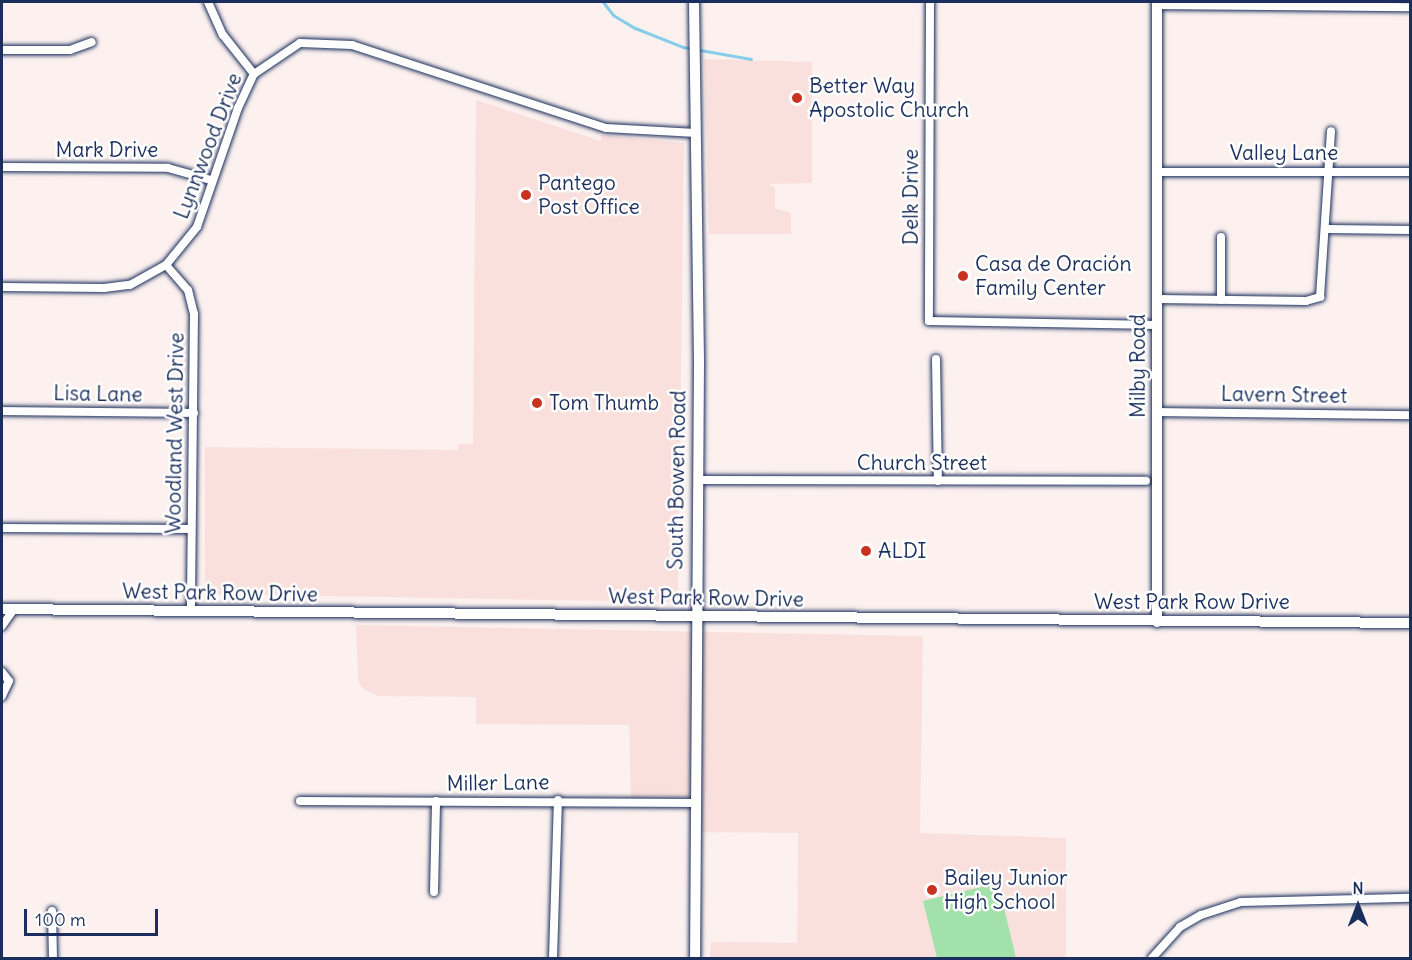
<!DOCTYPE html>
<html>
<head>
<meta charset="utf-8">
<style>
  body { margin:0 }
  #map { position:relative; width:1412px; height:960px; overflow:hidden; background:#fcf1ef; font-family:Delius,sans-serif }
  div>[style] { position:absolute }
  .built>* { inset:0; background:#f9e0dc }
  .green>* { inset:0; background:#a2e1a9 }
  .stream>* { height:3px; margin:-1.5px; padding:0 1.5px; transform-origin:1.5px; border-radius:1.5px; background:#88cde9 }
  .roads { filter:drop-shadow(0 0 2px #1b2f5e) drop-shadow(0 0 2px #1b2f5e) }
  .street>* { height:8px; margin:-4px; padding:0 4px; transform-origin:4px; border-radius:4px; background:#fff }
  .secondary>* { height:10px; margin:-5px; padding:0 5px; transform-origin:5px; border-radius:5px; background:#fff }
  .dots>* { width:16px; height:16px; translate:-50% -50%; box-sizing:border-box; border:3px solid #fff; border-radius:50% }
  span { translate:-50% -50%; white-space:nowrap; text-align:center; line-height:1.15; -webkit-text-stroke:5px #fff; paint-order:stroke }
  .poi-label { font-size:21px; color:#1b2f5e }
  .left { translate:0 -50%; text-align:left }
  .street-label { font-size:21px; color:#1b2f5e }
  .frame { position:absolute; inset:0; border:3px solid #1b2f5e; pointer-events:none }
  .north { position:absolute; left:1328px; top:876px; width:60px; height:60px; -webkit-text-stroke:4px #fff; paint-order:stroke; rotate:0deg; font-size:16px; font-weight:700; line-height:24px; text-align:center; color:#1b2f5e }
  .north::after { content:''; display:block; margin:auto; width:21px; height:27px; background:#1b2f5e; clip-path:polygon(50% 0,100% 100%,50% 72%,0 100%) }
  .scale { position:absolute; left:24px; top:909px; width:134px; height:27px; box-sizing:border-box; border:3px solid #1b2f5e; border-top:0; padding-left:8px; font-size:18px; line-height:21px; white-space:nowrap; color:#1b2f5e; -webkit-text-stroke:4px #fff; paint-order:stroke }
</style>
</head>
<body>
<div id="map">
  <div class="built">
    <div style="clip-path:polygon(704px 59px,812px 62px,812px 183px,769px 184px,775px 188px,775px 208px,791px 213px,791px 234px,709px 234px)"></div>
    <div style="clip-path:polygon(476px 100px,601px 141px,602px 135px,684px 143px,678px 596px,672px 602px,205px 594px,205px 447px,458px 450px,458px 444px,473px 444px)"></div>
    <div style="clip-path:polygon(356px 625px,923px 636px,920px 833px,1066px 838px,1066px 958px,710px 958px,711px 942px,797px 943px,798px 833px,701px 832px,702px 797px,631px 798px,629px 725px,476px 724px,476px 697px,379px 696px,363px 689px,358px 680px)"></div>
  </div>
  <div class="green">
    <div style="clip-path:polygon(998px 883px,1016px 958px,937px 958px,923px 901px)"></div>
  </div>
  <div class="stream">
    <div style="left:603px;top:2px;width:16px;rotate:52deg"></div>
    <div style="left:613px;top:15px;width:26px;rotate:31deg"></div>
    <div style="left:635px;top:28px;width:52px;rotate:21.6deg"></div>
    <div style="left:683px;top:47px;width:69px;rotate:10deg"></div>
  </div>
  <div class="roads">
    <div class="street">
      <div style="left:208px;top:2px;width:36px;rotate:66deg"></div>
      <div style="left:223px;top:35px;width:50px;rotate:51.5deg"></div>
      <div style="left:930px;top:2px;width:319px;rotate:90.2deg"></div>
      <div style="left:929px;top:321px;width:229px;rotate:1deg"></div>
      <div style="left:1157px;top:5px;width:253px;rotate:0.5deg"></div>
      <div style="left:2px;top:50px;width:68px"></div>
      <div style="left:70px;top:50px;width:23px;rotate:-20deg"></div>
      <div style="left:2px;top:167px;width:166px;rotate:0.3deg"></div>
      <div style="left:168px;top:168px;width:45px;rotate:15.6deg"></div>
      <div style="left:1158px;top:172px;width:252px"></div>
      <div style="left:1327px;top:229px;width:83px;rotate:0.7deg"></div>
      <div style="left:166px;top:265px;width:33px;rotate:49deg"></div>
      <div style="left:188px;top:290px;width:25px;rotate:76deg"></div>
      <div style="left:194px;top:314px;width:298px;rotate:90.6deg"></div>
      <div style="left:2px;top:287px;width:102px;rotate:0.6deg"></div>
      <div style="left:104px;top:288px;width:26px;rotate:-7deg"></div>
      <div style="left:130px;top:285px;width:41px;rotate:-29.1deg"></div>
      <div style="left:166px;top:265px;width:49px;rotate:-50.8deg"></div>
      <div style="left:197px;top:227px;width:126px;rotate:-71deg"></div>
      <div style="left:238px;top:108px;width:38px;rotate:-65deg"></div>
      <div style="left:254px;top:74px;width:55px;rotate:-34deg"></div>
      <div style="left:300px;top:43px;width:52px;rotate:2.2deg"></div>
      <div style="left:352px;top:45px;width:267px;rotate:18.1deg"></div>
      <div style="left:606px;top:128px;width:90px;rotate:3.2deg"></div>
      <div style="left:1158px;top:299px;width:148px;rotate:0.8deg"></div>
      <div style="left:1306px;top:301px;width:15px;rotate:-16deg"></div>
      <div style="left:1320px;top:297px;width:166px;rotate:-86.2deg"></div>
      <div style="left:1221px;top:300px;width:63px;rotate:-90deg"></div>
      <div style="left:936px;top:359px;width:122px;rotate:89.1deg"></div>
      <div style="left:2px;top:411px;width:192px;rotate:0.6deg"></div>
      <div style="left:1158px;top:412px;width:252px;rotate:0.7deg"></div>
      <div style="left:698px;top:480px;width:448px;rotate:0.1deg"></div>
      <div style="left:2px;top:528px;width:189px;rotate:0.3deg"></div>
      <div style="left:2px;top:626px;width:19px;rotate:-55deg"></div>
      <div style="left:2px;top:672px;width:11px;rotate:52deg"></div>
      <div style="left:9px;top:681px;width:17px;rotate:115deg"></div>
      <div style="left:300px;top:801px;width:396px;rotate:0.3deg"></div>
      <div style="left:434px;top:892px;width:91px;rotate:-88.7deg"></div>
      <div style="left:52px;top:911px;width:47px;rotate:88.8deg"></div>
      <div style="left:553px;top:958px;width:158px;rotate:-88.2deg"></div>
      <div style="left:1152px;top:958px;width:42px;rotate:-47.9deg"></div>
      <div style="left:1180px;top:927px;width:24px;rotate:-30deg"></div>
      <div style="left:1201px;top:915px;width:42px;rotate:-18deg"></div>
      <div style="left:1241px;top:902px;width:169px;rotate:-1.4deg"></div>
    </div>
    <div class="secondary">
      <div style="left:694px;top:2px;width:360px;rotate:89.2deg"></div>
      <div style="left:699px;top:362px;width:596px;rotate:90.38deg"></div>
      <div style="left:1157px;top:2px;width:620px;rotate:90deg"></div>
      <div style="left:2px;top:609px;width:1408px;rotate:0.57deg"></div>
    </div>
  </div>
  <div class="dots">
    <div style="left:797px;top:98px;background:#c8321e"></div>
    <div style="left:526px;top:195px;background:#c8321e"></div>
    <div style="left:963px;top:276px;background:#c8321e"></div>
    <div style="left:537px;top:403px;background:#c8321e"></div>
    <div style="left:866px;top:551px;background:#c8321e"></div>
    <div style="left:932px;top:890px;background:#c8321e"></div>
  </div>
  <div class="poi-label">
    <span class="left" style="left:809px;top:98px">Better Way<br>Apostolic Church</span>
    <span class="left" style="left:538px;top:195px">Pantego<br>Post Office</span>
    <span class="left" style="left:975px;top:276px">Casa de Oración<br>Family Center</span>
    <span class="left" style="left:549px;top:403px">Tom Thumb</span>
    <span class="left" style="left:878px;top:551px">ALDI</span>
    <span class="left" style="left:944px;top:890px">Bailey Junior<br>High School</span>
  </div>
  <div class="street-label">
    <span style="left:208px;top:146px;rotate:-69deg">Lynnwood Drive</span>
    <span style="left:107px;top:150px">Mark Drive</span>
    <span style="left:1284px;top:153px">Valley Lane</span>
    <span style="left:911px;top:197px;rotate:-90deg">Delk Drive</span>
    <span style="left:1138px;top:366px;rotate:-90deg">Milby Road</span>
    <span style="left:98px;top:394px;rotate:1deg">Lisa Lane</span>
    <span style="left:1284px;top:395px;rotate:1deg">Lavern Street</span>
    <span style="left:175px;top:433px;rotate:-89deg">Woodland West Drive</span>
    <span style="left:922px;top:463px">Church Street</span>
    <span style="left:677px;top:480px;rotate:-89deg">South Bowen Road</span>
    <span style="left:220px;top:593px;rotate:1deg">West Park Row Drive</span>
    <span style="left:706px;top:598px;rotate:1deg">West Park Row Drive</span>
    <span style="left:1192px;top:602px">West Park Row Drive</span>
    <span style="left:498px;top:783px;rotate:-1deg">Miller Lane</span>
  </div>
  <div class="frame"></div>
  <div class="north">N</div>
  <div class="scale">100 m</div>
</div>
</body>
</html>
